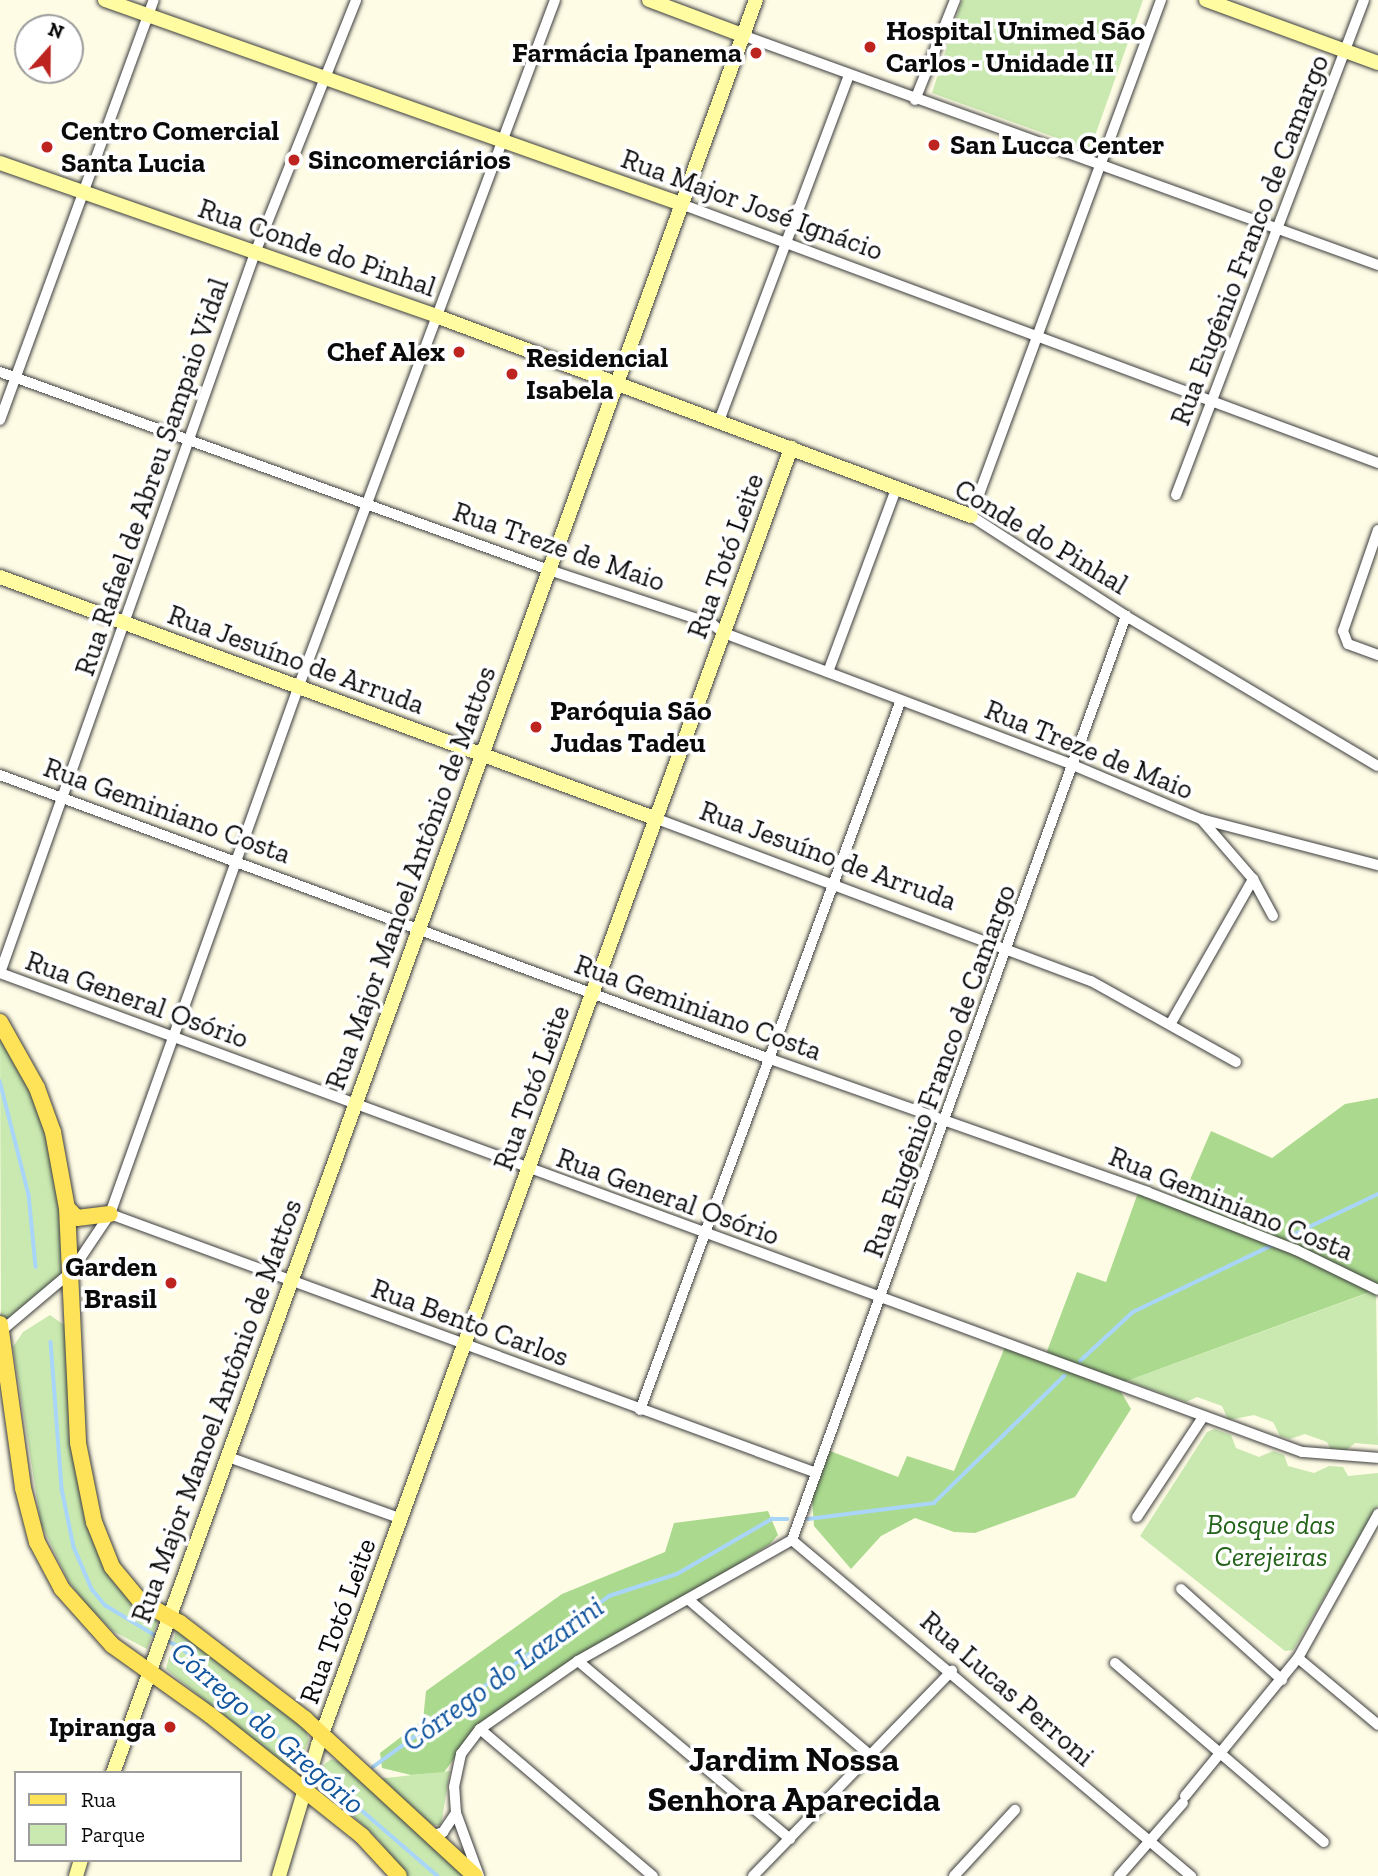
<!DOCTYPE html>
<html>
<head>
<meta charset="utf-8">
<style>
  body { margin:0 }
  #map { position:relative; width:1378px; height:1876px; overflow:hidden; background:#fffce6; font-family:"Zilla Slab",serif }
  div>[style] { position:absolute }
  .green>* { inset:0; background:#c9e9b0 }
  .forest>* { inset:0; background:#abda8f }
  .stream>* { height:3.5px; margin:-1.75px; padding:0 1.75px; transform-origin:1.75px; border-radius:1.75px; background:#a9d5f8 }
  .roads { filter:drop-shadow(0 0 2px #3d3d3d) drop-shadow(0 0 2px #3d3d3d) }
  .street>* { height:10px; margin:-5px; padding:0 5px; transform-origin:5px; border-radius:5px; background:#fff }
  .secondary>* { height:14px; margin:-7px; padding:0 7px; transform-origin:7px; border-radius:7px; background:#fffca1 }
  .primary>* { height:16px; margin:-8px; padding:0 8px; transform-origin:8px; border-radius:8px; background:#fee258 }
  .dots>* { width:19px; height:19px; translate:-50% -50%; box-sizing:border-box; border:4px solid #fff; border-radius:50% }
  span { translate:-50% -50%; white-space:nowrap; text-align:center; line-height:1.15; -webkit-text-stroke:7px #fff; paint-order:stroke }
  .poi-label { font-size:28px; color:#0a0a0a; font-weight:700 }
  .left { translate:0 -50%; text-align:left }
  .right { translate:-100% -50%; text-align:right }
  .street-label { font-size:28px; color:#0a0a0a }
  .park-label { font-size:28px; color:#236219; font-style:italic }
  .water-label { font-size:30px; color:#11559d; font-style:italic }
  .district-label { font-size:35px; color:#0a0a0a; font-weight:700 }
  .legend { position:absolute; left:14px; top:1771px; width:228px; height:91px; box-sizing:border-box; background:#fff; border:2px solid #9d9d9d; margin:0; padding:9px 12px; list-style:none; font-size:21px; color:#0a0a0a }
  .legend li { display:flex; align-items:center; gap:14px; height:35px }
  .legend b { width:35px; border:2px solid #9d9d9d }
  .north { position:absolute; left:14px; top:14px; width:70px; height:70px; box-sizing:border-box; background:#fff; border:2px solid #9d9d9d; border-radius:50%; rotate:21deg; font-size:19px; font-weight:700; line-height:28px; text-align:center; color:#0a0a0a }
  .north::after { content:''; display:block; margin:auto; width:24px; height:32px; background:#bd231f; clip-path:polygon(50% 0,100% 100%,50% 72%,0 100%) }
</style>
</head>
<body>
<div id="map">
  <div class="green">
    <div style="clip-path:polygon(962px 0,1143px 0,1090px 150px,932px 93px)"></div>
    <div style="clip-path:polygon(0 1022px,37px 1088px,71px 1272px,1px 1331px)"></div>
    <div style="clip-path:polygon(1376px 1290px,1378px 1445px,1355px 1443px,1343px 1453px,1331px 1450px,1327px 1442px,1305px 1434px,1290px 1439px,1280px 1436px,1273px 1422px,1254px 1415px,1228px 1420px,1222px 1406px,1197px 1397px,1186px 1402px,1127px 1381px)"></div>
    <div style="clip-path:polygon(50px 1315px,67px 1327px,69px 1436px,88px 1526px,109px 1577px,134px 1605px,158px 1621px,147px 1649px,113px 1631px,84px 1602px,68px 1580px,41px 1524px,13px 1347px,23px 1332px)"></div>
    <div style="clip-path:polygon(1214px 1429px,1231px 1435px,1236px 1448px,1259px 1457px,1273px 1451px,1284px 1455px,1288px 1466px,1314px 1473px,1329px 1466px,1343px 1467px,1348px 1476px,1378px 1473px,1378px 1506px,1293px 1650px,1285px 1651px,1140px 1536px,1207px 1432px)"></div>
    <div style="clip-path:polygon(176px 1631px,186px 1633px,305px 1729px,309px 1740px,298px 1767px,287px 1767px,166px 1669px)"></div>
    <div style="clip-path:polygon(331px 1759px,342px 1763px,467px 1876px,407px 1876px,377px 1838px,317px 1784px,321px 1767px)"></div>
    <div style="clip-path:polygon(450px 1771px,441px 1825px,433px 1825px,376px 1779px)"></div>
  </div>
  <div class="forest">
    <div style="clip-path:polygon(1378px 1098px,1378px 1289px,1116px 1385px,1044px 1359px,1077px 1272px,1106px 1282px,1139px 1190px,1179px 1205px,1211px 1131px,1272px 1158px,1345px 1104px)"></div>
    <div style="clip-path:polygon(1005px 1347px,1121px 1392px,1131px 1409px,1075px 1497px,975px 1533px,954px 1532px,915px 1518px,881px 1536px,851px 1569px,814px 1526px,812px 1498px,830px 1451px,898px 1477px,907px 1456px,954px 1471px)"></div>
    <div style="clip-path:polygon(768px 1511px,778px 1535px,770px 1544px,480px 1725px,444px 1772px,411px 1775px,382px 1768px,380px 1753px,423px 1720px,426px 1691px,562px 1594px,665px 1552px,674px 1523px)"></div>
  </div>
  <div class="stream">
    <div style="left:0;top:1081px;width:118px;rotate:75.7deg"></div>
    <div style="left:29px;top:1195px;width:72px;rotate:84.4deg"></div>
    <div style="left:1288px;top:1237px;width:100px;rotate:-25.5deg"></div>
    <div style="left:51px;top:1342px;width:147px;rotate:85.7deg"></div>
    <div style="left:62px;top:1489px;width:59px;rotate:78.3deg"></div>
    <div style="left:74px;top:1547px;width:46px;rotate:66.8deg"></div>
    <div style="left:92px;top:1589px;width:21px;rotate:51deg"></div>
    <div style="left:105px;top:1605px;width:62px;rotate:31.1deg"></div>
    <div style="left:1080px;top:1361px;width:72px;rotate:-42.8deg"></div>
    <div style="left:1133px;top:1312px;width:155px;rotate:-25.6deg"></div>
    <div style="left:808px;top:1519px;width:127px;rotate:-7.2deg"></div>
    <div style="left:934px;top:1503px;width:182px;rotate:-44.3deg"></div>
    <div style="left:165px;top:1640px;width:17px;rotate:24deg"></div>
    <div style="left:181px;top:1647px;width:171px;rotate:42.4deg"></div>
    <div style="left:373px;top:1767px;width:291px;rotate:-35.9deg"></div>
    <div style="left:609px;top:1596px;width:71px;rotate:-17.9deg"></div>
    <div style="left:677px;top:1574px;width:110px;rotate:-30.1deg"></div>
    <div style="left:772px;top:1519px;width:15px"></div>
    <div style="left:315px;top:1770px;width:162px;rotate:40.8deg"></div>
  </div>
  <div class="roads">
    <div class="street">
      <div style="left:1161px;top:0;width:550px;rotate:110.21deg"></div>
      <div style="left:971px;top:516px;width:184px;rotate:32.8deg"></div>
      <div style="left:1126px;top:616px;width:293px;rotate:30.8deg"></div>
      <div style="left:742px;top:35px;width:676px;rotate:19.88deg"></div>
      <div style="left:915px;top:100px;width:108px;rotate:-68.2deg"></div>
      <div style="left:681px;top:204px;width:744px;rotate:20.38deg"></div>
      <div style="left:0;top:372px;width:584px;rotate:19.83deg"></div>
      <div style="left:549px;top:570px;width:172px;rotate:18.3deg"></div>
      <div style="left:712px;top:624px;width:15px;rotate:37deg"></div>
      <div style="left:724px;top:633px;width:373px;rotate:20.7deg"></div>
      <div style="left:1073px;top:765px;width:139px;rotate:22.9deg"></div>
      <div style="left:1201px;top:819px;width:183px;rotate:14.6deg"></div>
      <div style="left:0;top:420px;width:447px;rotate:-69.9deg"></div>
      <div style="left:719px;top:421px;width:369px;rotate:-69.4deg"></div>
      <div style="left:1176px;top:495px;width:529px;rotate:-69.2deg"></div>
      <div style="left:1378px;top:530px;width:107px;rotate:109.1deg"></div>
      <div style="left:1343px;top:631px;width:14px;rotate:69deg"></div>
      <div style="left:1348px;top:644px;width:32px;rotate:20deg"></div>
      <div style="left:828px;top:672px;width:198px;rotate:-69.6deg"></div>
      <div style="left:0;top:775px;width:821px;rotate:20.25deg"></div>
      <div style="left:770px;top:1059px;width:400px;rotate:19.4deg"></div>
      <div style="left:1147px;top:1192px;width:160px;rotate:21.3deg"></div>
      <div style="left:1296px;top:1250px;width:91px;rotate:26deg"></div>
      <div style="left:657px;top:819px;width:463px;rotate:20.5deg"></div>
      <div style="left:1091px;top:981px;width:166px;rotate:29.2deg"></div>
      <div style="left:1201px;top:819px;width:79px;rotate:49.1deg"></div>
      <div style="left:1253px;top:879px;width:42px;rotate:61.6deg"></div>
      <div style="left:0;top:973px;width:1387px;rotate:20.2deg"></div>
      <div style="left:1302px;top:1452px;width:76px;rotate:4.5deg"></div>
      <div style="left:0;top:973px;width:764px;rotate:-70.5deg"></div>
      <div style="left:255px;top:253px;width:272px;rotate:-68.2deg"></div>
      <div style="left:1171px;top:1023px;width:166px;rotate:-60.3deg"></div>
      <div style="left:110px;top:1214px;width:750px;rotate:20.13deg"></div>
      <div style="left:0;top:1332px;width:93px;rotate:-40.2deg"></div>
      <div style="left:71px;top:1272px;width:70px;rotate:-56.1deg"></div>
      <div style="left:110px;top:1214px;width:559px;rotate:-70.33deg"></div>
      <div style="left:298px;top:688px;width:734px;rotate:-69.52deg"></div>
      <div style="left:640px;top:1410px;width:756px;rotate:-69.82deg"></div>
      <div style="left:228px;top:1457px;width:185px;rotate:19.6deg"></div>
      <div style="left:1137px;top:1517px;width:120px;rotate:-56.6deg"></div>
      <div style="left:792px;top:1540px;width:983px;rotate:-70.13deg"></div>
      <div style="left:792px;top:1540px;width:522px;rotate:40.1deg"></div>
      <div style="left:1181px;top:1589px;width:136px;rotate:42deg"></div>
      <div style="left:689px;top:1600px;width:238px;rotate:40.6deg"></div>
      <div style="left:1298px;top:1658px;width:104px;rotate:39.9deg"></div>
      <div style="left:578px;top:1661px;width:277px;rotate:40deg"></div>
      <div style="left:1115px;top:1663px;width:275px;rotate:40.6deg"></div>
      <div style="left:480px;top:1729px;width:227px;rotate:40.4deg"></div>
      <div style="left:1185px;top:1796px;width:178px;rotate:-50.7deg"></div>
      <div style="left:1298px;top:1658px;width:165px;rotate:-60.9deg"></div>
      <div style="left:431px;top:1836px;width:13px;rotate:-18deg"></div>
      <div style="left:443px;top:1832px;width:23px;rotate:-56deg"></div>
      <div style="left:479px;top:1876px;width:67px;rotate:-110.1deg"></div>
      <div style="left:456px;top:1813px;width:26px;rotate:-94deg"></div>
      <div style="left:454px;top:1787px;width:34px;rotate:-78deg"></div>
      <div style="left:461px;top:1754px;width:31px;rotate:-53deg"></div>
      <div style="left:480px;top:1729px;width:119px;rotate:-34.8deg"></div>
      <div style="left:578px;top:1661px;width:246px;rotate:-29.5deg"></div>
      <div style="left:753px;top:1876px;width:286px;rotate:-45.9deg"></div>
      <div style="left:954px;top:1876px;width:90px;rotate:-47.3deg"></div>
      <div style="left:1119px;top:1876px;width:97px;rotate:-48.8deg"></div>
    </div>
    <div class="secondary">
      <div style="left:105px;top:0;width:611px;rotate:19.5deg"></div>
      <div style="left:649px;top:0;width:99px;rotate:20.6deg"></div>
      <div style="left:1206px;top:0;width:183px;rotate:20.1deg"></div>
      <div style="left:0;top:163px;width:462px;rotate:19.3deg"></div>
      <div style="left:436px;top:316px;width:571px;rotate:20.5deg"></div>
      <div style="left:0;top:577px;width:700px;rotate:20.22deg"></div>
      <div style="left:113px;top:1773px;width:1886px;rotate:-70.07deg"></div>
      <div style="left:76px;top:1876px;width:17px;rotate:-73deg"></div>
      <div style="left:279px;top:1876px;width:137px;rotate:-73.4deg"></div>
      <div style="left:318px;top:1745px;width:1381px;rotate:-69.96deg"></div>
    </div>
    <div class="primary">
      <div style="left:0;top:1022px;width:76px;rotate:60.7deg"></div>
      <div style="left:37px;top:1088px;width:47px;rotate:70deg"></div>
      <div style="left:53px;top:1132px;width:77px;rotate:79.6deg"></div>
      <div style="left:67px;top:1208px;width:235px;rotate:87.3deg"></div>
      <div style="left:78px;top:1443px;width:81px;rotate:78.6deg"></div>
      <div style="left:94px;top:1522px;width:48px;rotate:68.2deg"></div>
      <div style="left:112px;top:1567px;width:44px;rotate:50.5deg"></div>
      <div style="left:140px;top:1601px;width:46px;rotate:28.8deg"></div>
      <div style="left:180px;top:1623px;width:158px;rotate:37.5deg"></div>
      <div style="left:305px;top:1719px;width:231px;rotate:42.7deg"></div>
      <div style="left:67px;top:1208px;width:14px;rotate:45deg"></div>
      <div style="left:77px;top:1218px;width:33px;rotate:-7deg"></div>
      <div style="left:0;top:1324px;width:166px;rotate:82deg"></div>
      <div style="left:23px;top:1488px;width:56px;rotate:75.5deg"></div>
      <div style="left:37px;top:1542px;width:53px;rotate:62deg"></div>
      <div style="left:62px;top:1589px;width:75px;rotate:48.2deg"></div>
      <div style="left:112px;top:1645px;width:120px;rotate:35.5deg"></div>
      <div style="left:210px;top:1715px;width:194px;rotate:38.5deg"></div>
      <div style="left:362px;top:1836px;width:54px;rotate:47.2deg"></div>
    </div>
  </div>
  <div class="dots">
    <div style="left:870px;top:47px;background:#bd231f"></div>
    <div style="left:756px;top:53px;background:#bd231f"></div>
    <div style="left:934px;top:145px;background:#bd231f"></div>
    <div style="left:47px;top:147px;background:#bd231f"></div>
    <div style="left:294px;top:160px;background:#bd231f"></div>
    <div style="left:459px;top:352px;background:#bd231f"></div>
    <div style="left:512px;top:374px;background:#bd231f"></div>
    <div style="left:536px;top:727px;background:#bd231f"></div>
    <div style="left:171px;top:1283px;background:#bd231f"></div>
    <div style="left:170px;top:1727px;background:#bd231f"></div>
  </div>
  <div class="poi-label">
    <span class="left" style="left:886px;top:47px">Hospital Unimed São<br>Carlos - Unidade II</span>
    <span class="right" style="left:742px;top:53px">Farmácia Ipanema</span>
    <span class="left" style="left:61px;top:147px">Centro Comercial<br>Santa Lucia</span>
    <span class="left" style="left:950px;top:145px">San Lucca Center</span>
    <span class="left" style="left:308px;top:160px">Sincomerciários</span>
    <span class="right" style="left:445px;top:352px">Chef Alex</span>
    <span class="left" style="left:526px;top:374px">Residencial<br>Isabela</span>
    <span class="left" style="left:550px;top:727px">Paróquia São<br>Judas Tadeu</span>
    <span class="right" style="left:157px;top:1283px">Garden<br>Brasil</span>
    <span class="right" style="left:156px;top:1727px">Ipiranga</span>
  </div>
  <div class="street-label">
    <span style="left:752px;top:205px;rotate:20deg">Rua Major José Ignácio</span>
    <span style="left:1250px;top:240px;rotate:-69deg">Rua Eugênio Franco de Camargo</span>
    <span style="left:317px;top:248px;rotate:19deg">Rua Conde do Pinhal</span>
    <span style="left:152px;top:477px;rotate:-71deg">Rua Rafael de Abreu Sampaio Vidal</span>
    <span style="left:1041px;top:537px;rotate:31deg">Conde do Pinhal</span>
    <span style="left:559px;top:547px;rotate:19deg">Rua Treze de Maio</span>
    <span style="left:726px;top:556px;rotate:-70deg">Rua Totó Leite</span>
    <span style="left:296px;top:660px;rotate:20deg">Rua Jesuíno de Arruda</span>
    <span style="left:1089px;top:750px;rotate:22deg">Rua Treze de Maio</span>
    <span style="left:167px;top:811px;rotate:20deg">Rua Geminiano Costa</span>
    <span style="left:828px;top:856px;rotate:20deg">Rua Jesuíno de Arruda</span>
    <span style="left:411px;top:878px;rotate:-70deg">Rua Major Manoel Antônio de Mattos</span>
    <span style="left:137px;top:1000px;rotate:20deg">Rua General Osório</span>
    <span style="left:698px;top:1008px;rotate:20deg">Rua Geminiano Costa</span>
    <span style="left:940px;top:1071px;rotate:-70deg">Rua Eugênio Franco de Camargo</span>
    <span style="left:532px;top:1088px;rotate:-70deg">Rua Totó Leite</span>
    <span style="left:668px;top:1197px;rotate:20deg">Rua General Osório</span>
    <span style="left:1231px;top:1204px;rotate:22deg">Rua Geminiano Costa</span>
    <span style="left:470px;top:1323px;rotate:20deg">Rua Bento Carlos</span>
    <span style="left:217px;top:1411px;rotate:-70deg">Rua Major Manoel Antônio de Mattos</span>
    <span style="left:338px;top:1621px;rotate:-70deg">Rua Totó Leite</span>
    <span style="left:1007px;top:1689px;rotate:41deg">Rua Lucas Perroni</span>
  </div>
  <div class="park-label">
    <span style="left:1271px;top:1541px">Bosque das<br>Cerejeiras</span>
  </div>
  <div class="water-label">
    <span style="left:503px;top:1674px;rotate:-36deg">Córrego do Lazarini</span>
    <span style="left:268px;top:1728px;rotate:41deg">Córrego do Gregório</span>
  </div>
  <div class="district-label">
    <span style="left:794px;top:1779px">Jardim Nossa<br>Senhora Aparecida</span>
  </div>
  <ul class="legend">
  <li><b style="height:9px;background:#fee258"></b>Rua</li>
  <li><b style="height:19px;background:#c9e9b0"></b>Parque</li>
  </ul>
  <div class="north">N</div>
</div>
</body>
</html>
